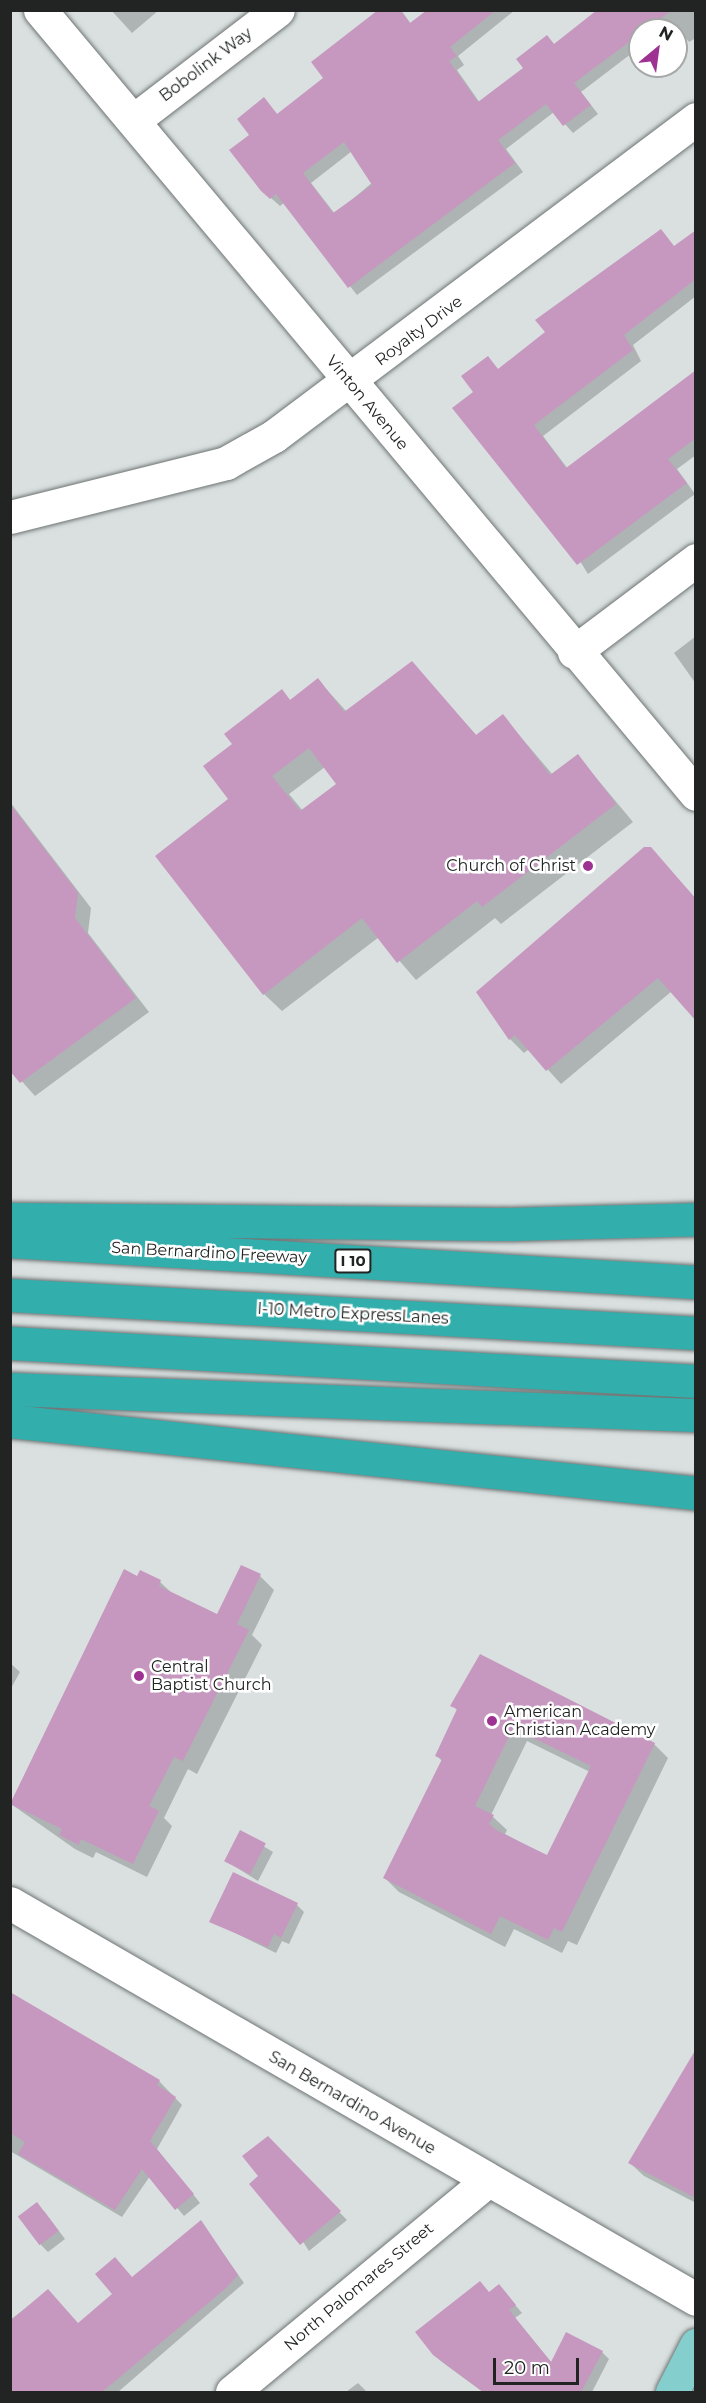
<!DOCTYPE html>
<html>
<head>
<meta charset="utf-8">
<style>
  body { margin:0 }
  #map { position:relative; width:706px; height:2403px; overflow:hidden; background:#dae0e0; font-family:Montserrat,sans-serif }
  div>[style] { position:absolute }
  .shadow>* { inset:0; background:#0003 }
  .building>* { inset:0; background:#c698bf; transform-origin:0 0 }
  .roads { filter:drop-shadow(0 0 2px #6f7474) drop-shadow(0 0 2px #6f7474) }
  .street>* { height:33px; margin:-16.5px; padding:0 16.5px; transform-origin:16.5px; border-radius:16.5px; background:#fff }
  .primary>* { height:33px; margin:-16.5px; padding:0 16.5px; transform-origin:16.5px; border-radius:16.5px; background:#84cfce }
  .highway>* { height:33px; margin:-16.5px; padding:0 16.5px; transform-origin:16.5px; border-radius:16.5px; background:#32afad }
  .dots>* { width:16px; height:16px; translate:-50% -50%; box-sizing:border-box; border:3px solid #fff; border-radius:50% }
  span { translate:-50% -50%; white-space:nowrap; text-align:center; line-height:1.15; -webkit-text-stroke:5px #fff; paint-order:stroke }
  .shield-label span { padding:2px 4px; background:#fff; border:2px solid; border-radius:4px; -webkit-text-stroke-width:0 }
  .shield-label { font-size:15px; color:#212423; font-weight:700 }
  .street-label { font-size:16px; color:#212423 }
  .poi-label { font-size:16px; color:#212423 }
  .right { translate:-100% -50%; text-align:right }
  .left { translate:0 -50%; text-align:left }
  .frame { position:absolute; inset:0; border:12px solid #212423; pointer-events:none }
  .north { position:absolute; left:628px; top:18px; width:60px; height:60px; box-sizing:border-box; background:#fff; border:2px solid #a6a7a7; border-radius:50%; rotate:29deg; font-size:16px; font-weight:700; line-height:24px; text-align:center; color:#212423 }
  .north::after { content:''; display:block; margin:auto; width:21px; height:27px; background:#9d3293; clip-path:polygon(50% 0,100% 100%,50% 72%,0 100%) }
  .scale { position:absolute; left:493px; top:2358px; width:86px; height:27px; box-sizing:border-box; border:3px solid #212423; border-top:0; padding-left:8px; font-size:18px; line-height:21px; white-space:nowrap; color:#212423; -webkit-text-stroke:4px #fff; paint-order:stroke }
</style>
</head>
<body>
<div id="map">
  <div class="shadow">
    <div style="clip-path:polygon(111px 10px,159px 10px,132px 33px)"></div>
    <div style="clip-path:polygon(evenodd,380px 10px,401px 10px,411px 24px,429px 10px,515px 10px,458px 56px,464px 65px,457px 70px,480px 103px,525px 68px,547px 37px,555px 45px,601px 10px,696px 10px,696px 38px,689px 42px,674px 24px,665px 30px,640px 30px,640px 47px,581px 92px,598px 114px,573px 133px,554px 112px,506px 149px,523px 172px,357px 295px,284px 203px,280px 206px,262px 190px,251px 135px,264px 99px,278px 115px,325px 78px,380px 10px,352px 151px,374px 181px,335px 214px,311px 183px,352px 151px)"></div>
    <div style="clip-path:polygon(696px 232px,696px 296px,633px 345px,641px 361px,543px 436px,568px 469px,696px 372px,696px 455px,677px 469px,695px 494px,588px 574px,475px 393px,488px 358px,499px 370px)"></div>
    <div style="clip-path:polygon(696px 636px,696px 684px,674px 653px)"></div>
    <div style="clip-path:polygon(evenodd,411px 663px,477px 736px,503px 716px,553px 775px,578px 756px,633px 822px,501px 924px,495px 918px,416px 980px,379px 937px,282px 1011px,264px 994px,231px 799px,234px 744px,282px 691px,291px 701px,318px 680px,347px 712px,411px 663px,325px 767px,338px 784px,303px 811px,289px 794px,325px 767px)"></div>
    <div style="clip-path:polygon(10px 802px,91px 908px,88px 933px,149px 1012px,35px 1096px,10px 1068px)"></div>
    <div style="clip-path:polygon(651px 849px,696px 899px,672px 991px,561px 1084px,529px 1049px,524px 1053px,510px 1039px,478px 992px)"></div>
    <div style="clip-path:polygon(260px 1576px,274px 1590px,252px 1635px,262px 1645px,197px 1774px,188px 1769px,164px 1818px,172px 1826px,147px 1877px,96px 1852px,93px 1858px,75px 1849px,11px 1804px,138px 1578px,160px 1582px,174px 1595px,218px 1616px)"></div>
    <div style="clip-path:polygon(10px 1663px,20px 1672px,10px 1690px)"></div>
    <div style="clip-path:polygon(evenodd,452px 1705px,654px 1744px,668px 1758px,577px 1945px,568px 1941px,562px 1953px,514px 1929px,505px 1947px,399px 1892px,385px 1878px,442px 1761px,437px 1756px,458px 1711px,452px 1705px,527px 1741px,590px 1772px,548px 1857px,505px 1834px,507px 1830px,491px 1815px,527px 1741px)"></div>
    <div style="clip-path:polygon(240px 1832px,273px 1852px,258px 1881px,226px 1861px)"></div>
    <div style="clip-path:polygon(297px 1905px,304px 1912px,289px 1944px,282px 1941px,276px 1953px,211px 1921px)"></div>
    <div style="clip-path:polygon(10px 1993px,159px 2081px,182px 2105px,157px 2149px,200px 2203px,184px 2216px,150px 2176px,122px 2217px,10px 2151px)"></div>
    <div style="clip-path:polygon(696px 2054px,696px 2203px,644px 2176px,630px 2163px)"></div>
    <div style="clip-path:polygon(267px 2138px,347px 2220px,309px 2251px,261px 2176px)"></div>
    <div style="clip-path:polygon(44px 2211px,65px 2239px,48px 2252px,41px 2245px)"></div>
    <div style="clip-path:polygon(201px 2222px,244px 2283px,118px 2392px,10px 2392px,10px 2320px,48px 2291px,78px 2324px)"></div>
    <div style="clip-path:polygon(490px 2293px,506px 2294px,522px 2313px,515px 2318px,552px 2363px,602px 2352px,609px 2359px,592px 2392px,483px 2392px,442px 2362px,434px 2354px)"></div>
    <div style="clip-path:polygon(358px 2383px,367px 2392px,346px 2392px)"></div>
  </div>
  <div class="building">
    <div style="clip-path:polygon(evenodd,378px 10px,400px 10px,410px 23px,427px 10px,496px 10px,450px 47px,457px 56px,449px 61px,478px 102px,523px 68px,516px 59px,547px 35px,554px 44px,597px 10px,672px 10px,574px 83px,591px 105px,563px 126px,546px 104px,498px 140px,515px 163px,348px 288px,276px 194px,270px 199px,261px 191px,229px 150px,249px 135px,237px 119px,264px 97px,277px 114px,323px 78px,311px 62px,378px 10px,344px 142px,372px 185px,333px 213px,303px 173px,344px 142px)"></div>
    <div style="clip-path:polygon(661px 229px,674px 246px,696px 230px,696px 279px,624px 335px,633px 350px,534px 425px,566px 468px,696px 370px,696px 438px,668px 459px,687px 483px,577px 565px,452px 408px,473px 392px,461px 376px,488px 356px,498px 369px,545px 332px,535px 320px)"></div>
    <div style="clip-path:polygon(evenodd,412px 661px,476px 735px,503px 714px,550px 775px,578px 754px,616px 804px,482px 907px,477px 901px,397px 963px,362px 918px,263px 995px,155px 856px,228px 799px,203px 766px,232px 744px,224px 734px,282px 689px,290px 700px,318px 678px,344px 712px,412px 661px,309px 748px,336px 784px,300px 811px,272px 776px,309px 748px)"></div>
    <div style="clip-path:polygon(10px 804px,78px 893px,75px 918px,136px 998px,20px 1083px,10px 1071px)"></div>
    <div style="clip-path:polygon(644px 847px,651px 847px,696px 899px,696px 1021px,658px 978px,546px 1071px,515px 1035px,509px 1040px,476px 992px)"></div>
    <div style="clip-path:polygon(241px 1565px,261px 1574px,237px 1624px,249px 1630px,183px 1761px,174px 1757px,149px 1806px,159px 1811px,133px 1864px,81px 1839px,79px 1845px,59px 1835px,62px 1829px,10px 1804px,124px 1569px,137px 1576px,140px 1570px,161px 1580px,159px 1586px,217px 1614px)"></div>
    <div style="clip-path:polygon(evenodd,480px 1654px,655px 1743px,562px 1932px,554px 1928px,548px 1940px,500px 1916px,491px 1934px,383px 1878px,442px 1759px,435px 1756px,457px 1709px,450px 1706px,480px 1654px,513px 1728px,591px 1766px,547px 1855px,496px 1830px,489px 1824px,494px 1815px,475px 1806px,513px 1728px)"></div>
    <div style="left:240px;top:1830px;width:29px;height:35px;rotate:27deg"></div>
    <div style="clip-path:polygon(233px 1872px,298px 1903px,281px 1938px,274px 1934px,268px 1947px,209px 1922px)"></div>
    <div style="clip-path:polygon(10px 1992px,160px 2080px,157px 2085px,176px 2097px,150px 2141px,194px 2194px,175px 2210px,142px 2169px,115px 2210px,18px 2154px,25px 2142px,10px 2133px)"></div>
    <div style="clip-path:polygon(696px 2049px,696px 2198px,628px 2163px)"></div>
    <div style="clip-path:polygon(268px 2136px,341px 2211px,300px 2245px,249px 2184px,258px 2176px,242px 2156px)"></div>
    <div style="left:37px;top:2202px;width:36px;height:24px;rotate:53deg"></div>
    <div style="clip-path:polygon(201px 2220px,238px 2275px,226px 2288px,102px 2392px,10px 2392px,10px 2321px,48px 2289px,78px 2323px,112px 2294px,95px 2274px,115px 2257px,132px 2277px)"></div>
    <div style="clip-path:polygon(480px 2281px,489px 2292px,499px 2284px,516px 2305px,509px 2310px,551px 2362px,566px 2332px,603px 2351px,581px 2392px,483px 2392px,433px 2355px,415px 2332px)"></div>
  </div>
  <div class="roads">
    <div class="street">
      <div style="left:40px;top:10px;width:1022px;rotate:50.08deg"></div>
      <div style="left:134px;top:120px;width:181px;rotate:-37.4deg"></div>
      <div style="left:10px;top:517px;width:223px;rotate:-14deg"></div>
      <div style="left:226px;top:463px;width:55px;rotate:-29.4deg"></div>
      <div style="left:274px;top:436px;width:528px;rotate:-36.91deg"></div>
      <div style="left:574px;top:652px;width:153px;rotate:-37deg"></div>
      <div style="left:10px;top:1903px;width:792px;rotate:30deg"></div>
      <div style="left:232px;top:2392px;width:330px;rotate:-39.6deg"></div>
    </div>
    <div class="primary">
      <div style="left:672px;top:2392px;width:53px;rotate:-62.9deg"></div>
    </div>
    <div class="highway">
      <div style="left:10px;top:1219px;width:500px;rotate:0.57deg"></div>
      <div style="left:510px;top:1224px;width:186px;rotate:-1.5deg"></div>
      <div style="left:10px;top:1241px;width:687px;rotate:3.42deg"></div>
      <div style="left:10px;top:1295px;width:687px;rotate:3.17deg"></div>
      <div style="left:10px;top:1343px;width:687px;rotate:3.17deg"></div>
      <div style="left:10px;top:1389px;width:686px;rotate:2.17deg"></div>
      <div style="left:10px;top:1421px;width:690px;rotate:5.99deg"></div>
    </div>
  </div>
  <div class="dots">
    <div style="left:588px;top:866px;background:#9d3293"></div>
    <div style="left:139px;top:1676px;background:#9d3293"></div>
    <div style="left:492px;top:1721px;background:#9d3293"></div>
  </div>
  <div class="shield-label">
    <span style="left:353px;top:1261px">I 10</span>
  </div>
  <div class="street-label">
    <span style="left:206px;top:65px;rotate:-37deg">Bobolink Way</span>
    <span style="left:419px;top:331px;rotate:-37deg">Royalty Drive</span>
    <span style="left:367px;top:403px;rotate:50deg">Vinton Avenue</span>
    <span style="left:209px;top:1253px;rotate:3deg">San Bernardino Freeway</span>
    <span style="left:353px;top:1314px;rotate:3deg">I-10 Metro ExpressLanes</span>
    <span style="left:352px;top:2103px;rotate:30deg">San Bernardino Avenue</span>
    <span style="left:359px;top:2287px;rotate:-40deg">North Palomares Street</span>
  </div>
  <div class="poi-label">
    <span class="right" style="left:576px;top:866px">Church of Christ</span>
    <span class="left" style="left:151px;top:1676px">Central<br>Baptist Church</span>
    <span class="left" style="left:504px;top:1721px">American<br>Christian Academy</span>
  </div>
  <div class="frame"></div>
  <div class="north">N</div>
  <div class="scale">20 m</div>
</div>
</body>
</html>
